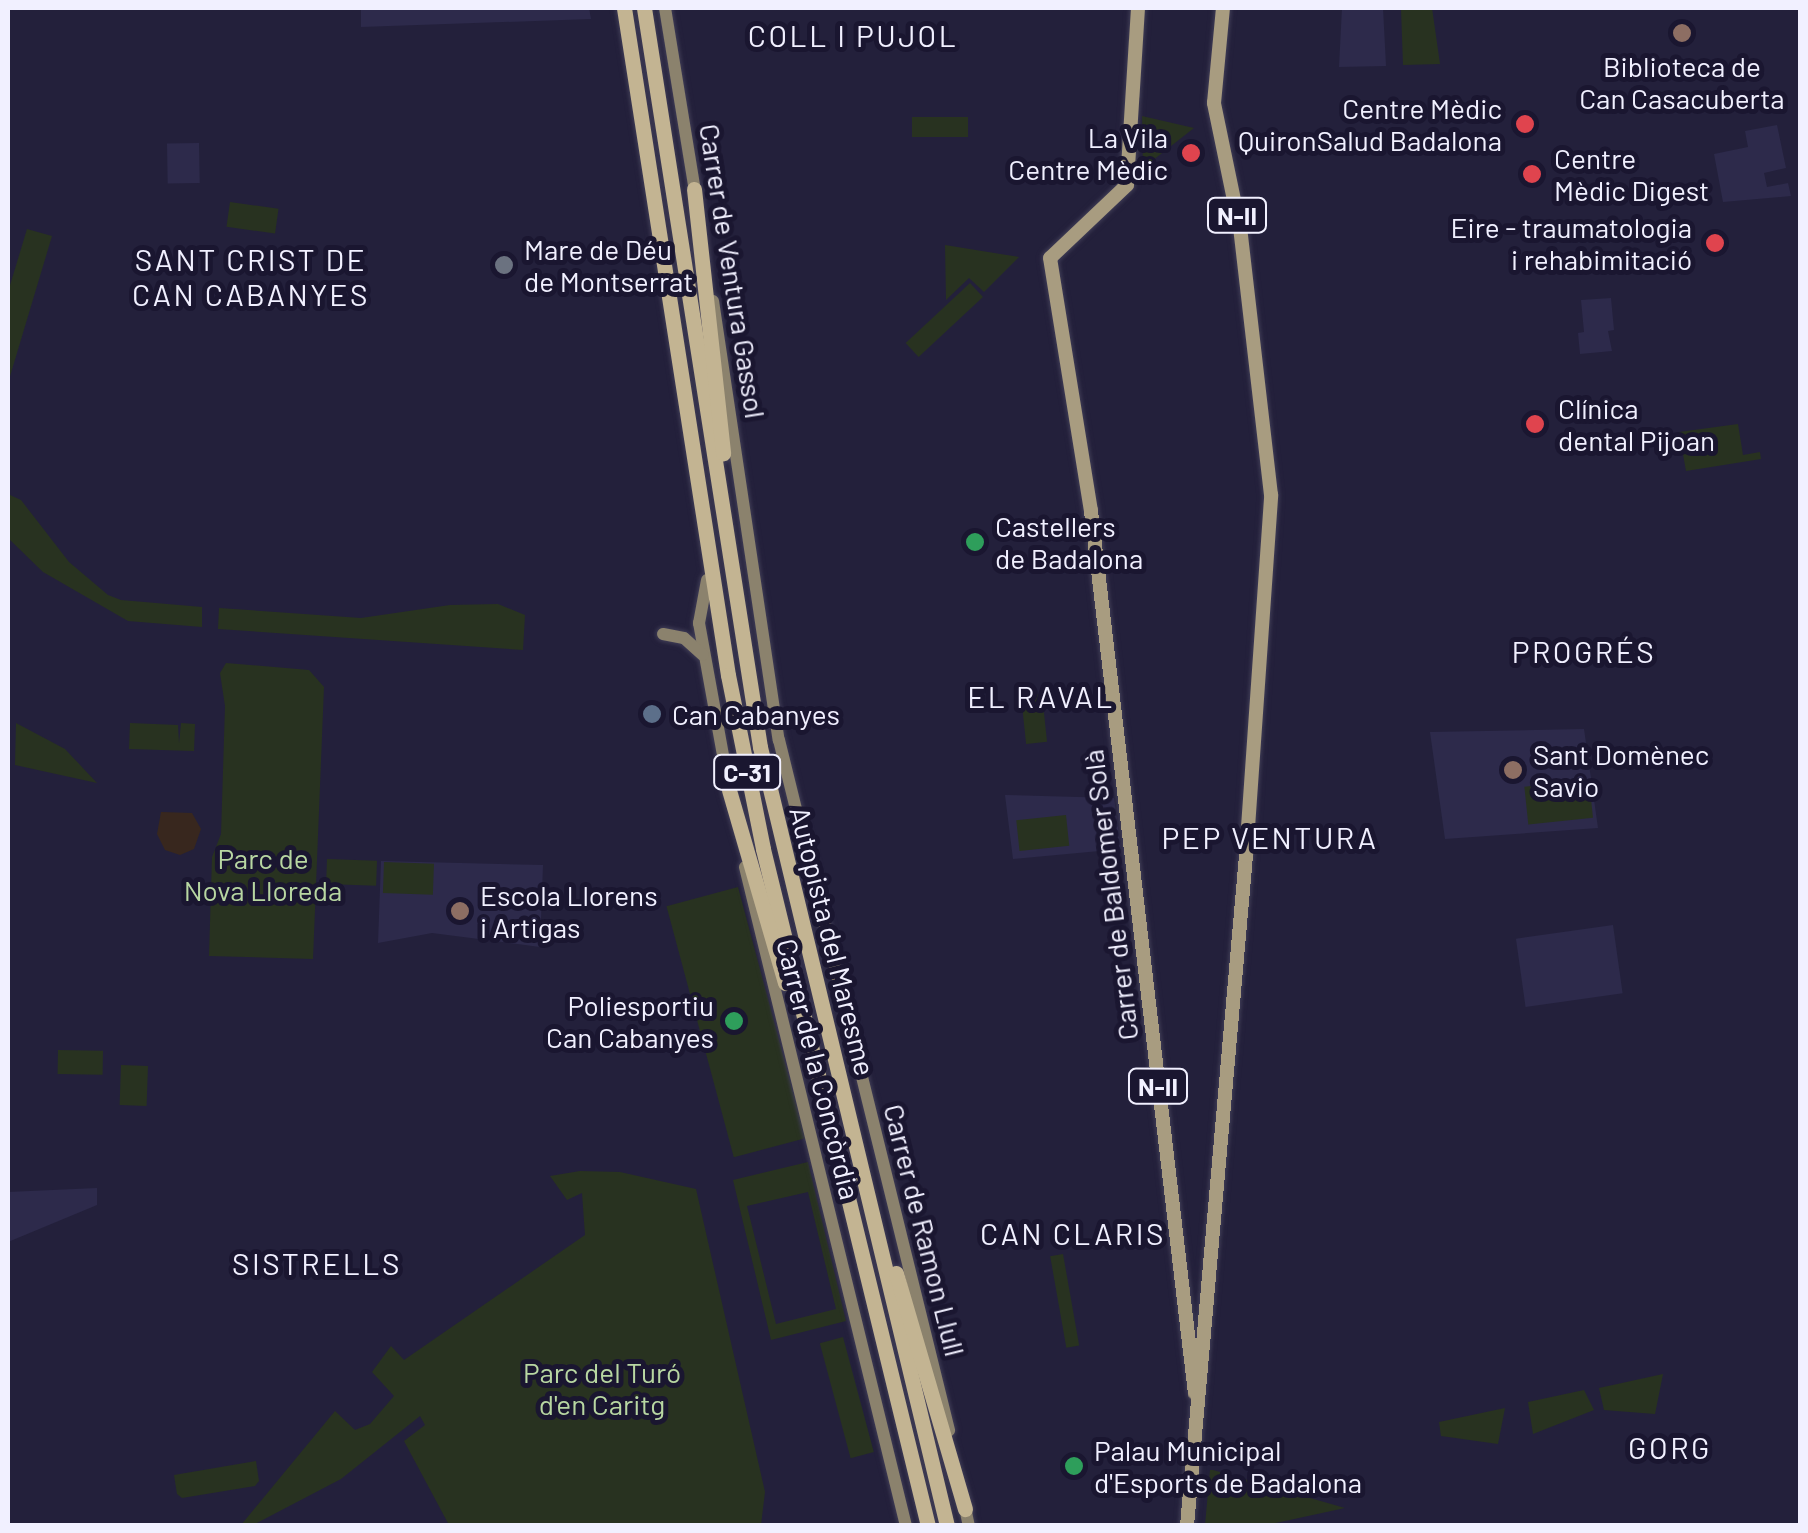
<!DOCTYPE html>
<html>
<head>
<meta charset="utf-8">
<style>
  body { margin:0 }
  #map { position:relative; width:1808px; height:1533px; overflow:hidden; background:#23203b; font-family:Barlow,sans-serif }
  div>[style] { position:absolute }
  .built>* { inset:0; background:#2d2a4b; transform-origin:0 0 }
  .medical>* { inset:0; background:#38271e }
  .green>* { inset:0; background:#283220; transform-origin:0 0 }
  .roads { filter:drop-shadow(0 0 2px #403d56) drop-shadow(0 0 2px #403d56) }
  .secondary>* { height:12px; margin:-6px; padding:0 6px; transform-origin:6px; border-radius:6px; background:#8b826d }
  .primary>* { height:14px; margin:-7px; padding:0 7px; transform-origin:7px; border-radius:7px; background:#a89c80 }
  .highway>* { height:15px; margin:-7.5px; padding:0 7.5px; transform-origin:7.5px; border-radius:7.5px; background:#c3b492 }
  .dots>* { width:28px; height:28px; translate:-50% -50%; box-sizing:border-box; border:5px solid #1a1630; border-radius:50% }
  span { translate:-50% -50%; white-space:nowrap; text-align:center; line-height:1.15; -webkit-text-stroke:10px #1a1630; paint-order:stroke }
  .shield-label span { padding:2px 8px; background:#1a1630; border:2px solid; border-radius:8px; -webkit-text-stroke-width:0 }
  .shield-label { font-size:25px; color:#f1f0ff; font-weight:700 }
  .poi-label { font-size:28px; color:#f1f0ff }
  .right { translate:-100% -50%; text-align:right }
  .left { translate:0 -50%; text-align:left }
  .street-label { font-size:28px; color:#f1f0ff }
  .park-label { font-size:28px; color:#b8d7a2 }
  .neighbourhood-label { font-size:30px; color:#f1f0ff; letter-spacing:2.5px }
  .frame { position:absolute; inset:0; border:10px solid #f1f0ff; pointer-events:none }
</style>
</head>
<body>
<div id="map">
  <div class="built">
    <div style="clip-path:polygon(361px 8px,589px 8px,591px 19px,361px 27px)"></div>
    <div style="clip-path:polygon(1342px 8px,1383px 8px,1386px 66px,1339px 67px)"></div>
    <div style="clip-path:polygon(1777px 125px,1786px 168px,1764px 173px,1767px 187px,1788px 183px,1791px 196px,1723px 202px,1714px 154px,1748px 147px,1745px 131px)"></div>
    <div style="left:199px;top:143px;width:40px;height:32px;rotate:89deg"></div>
    <div style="clip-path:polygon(1611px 298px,1614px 330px,1608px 331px,1612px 351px,1580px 354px,1578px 333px,1584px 332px,1581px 300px)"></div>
    <div style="clip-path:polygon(1584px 729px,1598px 828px,1445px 839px,1430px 732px)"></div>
    <div style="clip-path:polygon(1005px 795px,1114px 798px,1121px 849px,1013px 859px)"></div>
    <div style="clip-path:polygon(381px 861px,543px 865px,540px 947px,432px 933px,378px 943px)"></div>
    <div style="left:1613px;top:925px;width:69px;height:98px;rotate:82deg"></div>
    <div style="clip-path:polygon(97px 1188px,97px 1205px,8px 1242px,8px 1192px)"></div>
  </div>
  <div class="medical">
    <div style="clip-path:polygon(161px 812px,192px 813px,201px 829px,194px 849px,180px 855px,165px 850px,157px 834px)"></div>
  </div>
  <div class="green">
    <div style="clip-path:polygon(1432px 8px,1440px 64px,1403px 65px,1401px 9px)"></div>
    <div style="clip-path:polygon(1142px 116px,1194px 128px,1143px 168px)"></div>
    <div style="left:968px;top:117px;width:20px;height:56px;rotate:90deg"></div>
    <div style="left:230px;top:202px;width:49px;height:25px;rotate:8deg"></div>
    <div style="clip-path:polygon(27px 229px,52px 236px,8px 383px,8px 292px)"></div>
    <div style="clip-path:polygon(945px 245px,1019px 257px,984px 292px,969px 278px,946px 300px)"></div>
    <div style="left:970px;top:283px;width:19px;height:88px;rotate:47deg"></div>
    <div style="clip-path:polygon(1738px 424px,1743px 455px,1760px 452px,1761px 459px,1686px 471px,1679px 432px)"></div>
    <div style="clip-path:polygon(10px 495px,21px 500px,69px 562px,108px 595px,121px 600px,202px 607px,202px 627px,128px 621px,43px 572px,8px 538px)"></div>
    <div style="clip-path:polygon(498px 604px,525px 615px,523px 650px,218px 629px,219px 608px,361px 618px,450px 605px)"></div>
    <div style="clip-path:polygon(226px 663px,309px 670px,324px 687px,313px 959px,209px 956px,212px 857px,221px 834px,225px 706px,220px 673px)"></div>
    <div style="left:1042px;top:694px;width:48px;height:21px;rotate:84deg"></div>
    <div style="clip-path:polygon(16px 723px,65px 749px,97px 783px,15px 765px)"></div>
    <div style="clip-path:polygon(130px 723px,178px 725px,179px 743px,181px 723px,195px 724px,194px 751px,129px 749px)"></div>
    <div style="left:1589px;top:780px;width:38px;height:65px;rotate:84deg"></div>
    <div style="left:1066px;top:815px;width:31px;height:50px;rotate:84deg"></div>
    <div style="left:327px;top:859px;width:50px;height:25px;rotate:2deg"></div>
    <div style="left:384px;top:862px;width:50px;height:31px;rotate:2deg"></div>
    <div style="left:738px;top:887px;width:260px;height:74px;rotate:75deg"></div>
    <div style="left:58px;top:1050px;width:45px;height:24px;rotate:1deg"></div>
    <div style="left:121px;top:1065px;width:27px;height:40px;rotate:2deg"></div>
    <div style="clip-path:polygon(evenodd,808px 1162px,846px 1321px,771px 1340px,733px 1180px,808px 1162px,808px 1192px,836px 1309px,776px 1324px,747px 1206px,808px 1192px)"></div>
    <div style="clip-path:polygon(580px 1171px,620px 1172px,696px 1189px,765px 1492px,761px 1525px,449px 1525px,404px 1441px,425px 1425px,420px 1416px,341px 1479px,253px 1525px,241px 1525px,335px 1411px,355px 1430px,370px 1424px,394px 1396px,372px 1372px,391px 1346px,404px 1360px,585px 1235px,582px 1193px,567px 1200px,550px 1176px)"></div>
    <div style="left:1063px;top:1254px;width:93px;height:13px;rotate:80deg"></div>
    <div style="left:843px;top:1337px;width:119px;height:24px;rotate:75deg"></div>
    <div style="clip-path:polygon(1663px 1374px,1655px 1414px,1604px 1410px,1599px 1388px)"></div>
    <div style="clip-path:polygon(1584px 1390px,1594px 1410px,1533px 1434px,1528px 1402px)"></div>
    <div style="clip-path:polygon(1505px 1408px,1498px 1444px,1441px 1436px,1439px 1422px)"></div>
    <div style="clip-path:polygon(256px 1461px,259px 1481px,255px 1486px,182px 1498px,177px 1494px,174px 1475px)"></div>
    <div style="clip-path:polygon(1210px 1470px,1213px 1470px,1345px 1508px,1266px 1525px,1205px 1525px)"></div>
  </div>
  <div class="roads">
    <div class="secondary">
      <div style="left:665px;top:8px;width:192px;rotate:80.7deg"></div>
      <div style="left:713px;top:301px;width:444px;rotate:81.5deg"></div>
      <div style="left:779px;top:740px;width:711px;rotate:76.16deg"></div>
      <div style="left:707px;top:580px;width:44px;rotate:100.5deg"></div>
      <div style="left:699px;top:623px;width:179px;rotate:79.7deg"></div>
      <div style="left:663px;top:634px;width:21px;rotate:11deg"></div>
      <div style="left:684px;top:638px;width:25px;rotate:42deg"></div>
      <div style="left:745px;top:867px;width:678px;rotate:76.27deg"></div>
      <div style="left:964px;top:1503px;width:24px;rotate:78deg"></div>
    </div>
    <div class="primary">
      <div style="left:1138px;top:8px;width:177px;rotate:93.6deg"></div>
      <div style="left:1127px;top:185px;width:106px;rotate:136.5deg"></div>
      <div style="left:1050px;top:258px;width:256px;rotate:80.8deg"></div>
      <div style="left:1091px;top:511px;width:888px;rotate:83.28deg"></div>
      <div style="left:1187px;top:1526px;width:673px;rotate:-84.97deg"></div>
      <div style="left:1246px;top:856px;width:362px;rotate:-86deg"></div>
      <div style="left:1271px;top:495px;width:268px;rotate:-96.6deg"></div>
      <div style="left:1240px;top:229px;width:129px;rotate:-101.7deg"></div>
      <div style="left:1214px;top:103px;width:95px;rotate:-84.6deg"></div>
    </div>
    <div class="highway">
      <div style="left:624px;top:8px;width:675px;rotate:81.14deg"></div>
      <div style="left:728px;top:675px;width:177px;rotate:78.6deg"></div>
      <div style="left:763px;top:849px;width:697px;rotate:76.3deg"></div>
      <div style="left:644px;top:8px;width:748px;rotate:81.08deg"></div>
      <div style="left:760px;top:747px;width:801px;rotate:76.5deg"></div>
      <div style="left:694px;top:189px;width:266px;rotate:83.7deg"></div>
      <div style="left:729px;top:790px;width:201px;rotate:73.8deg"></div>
      <div style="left:896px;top:1273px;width:246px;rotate:73.7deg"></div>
    </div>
  </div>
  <div class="dots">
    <div style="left:1682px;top:33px;background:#8d6e63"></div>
    <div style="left:1525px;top:124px;background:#e0444e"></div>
    <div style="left:1191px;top:153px;background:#e0444e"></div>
    <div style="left:1532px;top:174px;background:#e0444e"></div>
    <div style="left:1715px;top:243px;background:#e0444e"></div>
    <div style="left:504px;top:265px;background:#6b7280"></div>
    <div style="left:1535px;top:424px;background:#e0444e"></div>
    <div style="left:975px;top:542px;background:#2e9e5b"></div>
    <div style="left:652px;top:714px;background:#5c6f8a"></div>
    <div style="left:1513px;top:770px;background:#8d6e63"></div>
    <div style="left:460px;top:911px;background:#8d6e63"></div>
    <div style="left:734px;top:1021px;background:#2e9e5b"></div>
    <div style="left:1074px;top:1466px;background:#2e9e5b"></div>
  </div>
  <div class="shield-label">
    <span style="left:1237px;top:215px">N-II</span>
    <span style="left:747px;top:772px">C-31</span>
    <span style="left:1158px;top:1086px">N-II</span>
  </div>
  <div class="poi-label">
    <span style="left:1682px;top:82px">Biblioteca de<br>Can Casacuberta</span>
    <span class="right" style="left:1502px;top:124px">Centre Mèdic<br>QuironSalud Badalona</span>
    <span class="right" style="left:1168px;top:153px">La Vila<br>Centre Mèdic</span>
    <span class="left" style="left:1554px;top:174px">Centre<br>Mèdic Digest</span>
    <span class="right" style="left:1692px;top:243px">Eire - traumatologia<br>i rehabimitació</span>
    <span class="left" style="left:524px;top:265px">Mare de Déu<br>de Montserrat</span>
    <span class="left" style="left:1558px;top:424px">Clínica<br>dental Pijoan</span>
    <span class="left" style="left:995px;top:542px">Castellers<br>de Badalona</span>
    <span class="left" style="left:672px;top:714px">Can Cabanyes</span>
    <span class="left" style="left:1533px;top:770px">Sant Domènec<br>Savio</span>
    <span class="left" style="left:480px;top:911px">Escola Llorens<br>i Artigas</span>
    <span class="right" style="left:714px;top:1021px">Poliesportiu<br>Can Cabanyes</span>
    <span class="left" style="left:1094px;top:1466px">Palau Municipal<br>d'Esports de Badalona</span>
  </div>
  <div class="street-label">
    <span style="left:733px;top:271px;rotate:81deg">Carrer de Ventura Gassol</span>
    <span style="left:1110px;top:895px;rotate:-97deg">Carrer de Baldomer Solà</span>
    <span style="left:833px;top:941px;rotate:76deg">Autopista del Maresme</span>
    <span style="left:819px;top:1069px;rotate:76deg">Carrer de la Concòrdia</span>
    <span style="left:925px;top:1230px;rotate:76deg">Carrer de Ramon Llull</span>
  </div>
  <div class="park-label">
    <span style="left:263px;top:874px">Parc de<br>Nova Lloreda</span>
    <span style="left:602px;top:1388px">Parc del Turó<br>d'en Caritg</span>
  </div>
  <div class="neighbourhood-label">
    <span style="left:853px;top:35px">COLL I PUJOL</span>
    <span style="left:251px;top:276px">SANT CRIST DE<br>CAN CABANYES</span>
    <span style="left:1584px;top:651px">PROGRÉS</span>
    <span style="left:1041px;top:696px">EL RAVAL</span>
    <span style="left:1270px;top:837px">PEP VENTURA</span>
    <span style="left:1073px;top:1233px">CAN CLARIS</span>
    <span style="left:317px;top:1263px">SISTRELLS</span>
    <span style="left:1670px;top:1447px">GORG</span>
  </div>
  <div class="frame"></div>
</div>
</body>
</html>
